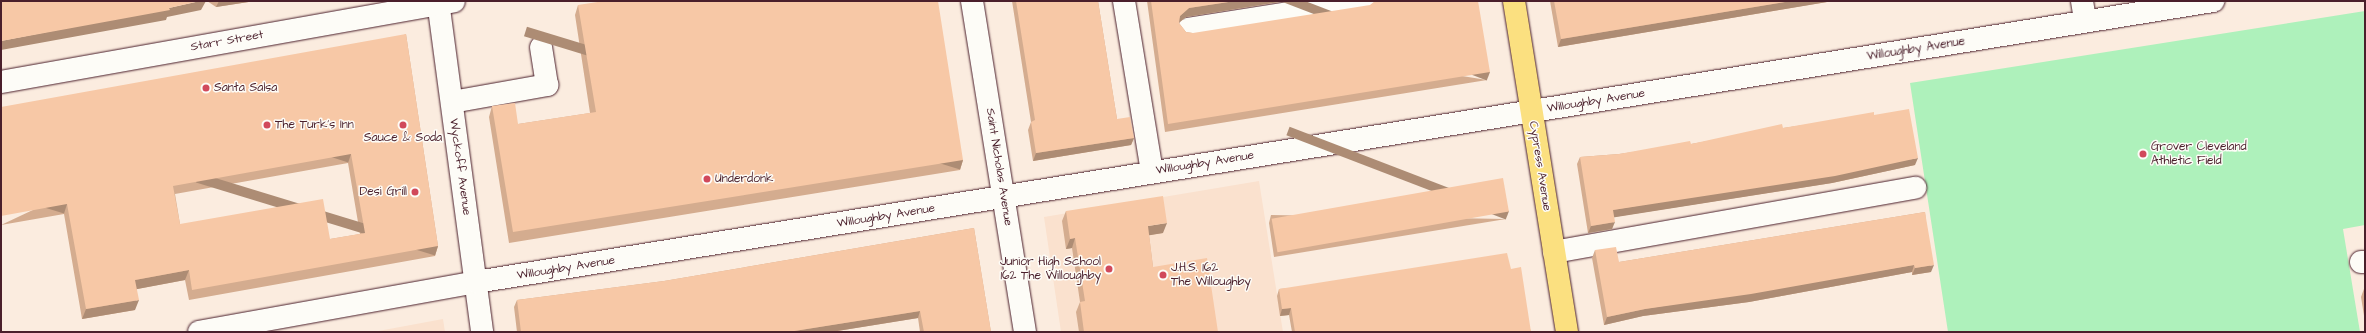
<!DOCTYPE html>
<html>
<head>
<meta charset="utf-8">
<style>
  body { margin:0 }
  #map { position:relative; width:2366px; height:333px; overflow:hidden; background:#fbecdf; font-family:"Architects Daughter",sans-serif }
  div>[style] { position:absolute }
  .built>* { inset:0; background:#fae1ce }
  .green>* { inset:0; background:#aef1bb }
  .roads { filter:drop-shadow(0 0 1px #4a1f2b) drop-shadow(0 0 1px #4a1f2b) }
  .minor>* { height:22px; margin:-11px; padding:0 11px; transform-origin:11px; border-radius:11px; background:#fdfcf7 }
  .major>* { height:22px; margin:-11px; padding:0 11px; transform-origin:11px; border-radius:11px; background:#fbe080 }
  .wall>* { inset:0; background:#d4ac8f }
  .shaded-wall>* { inset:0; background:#ad8c74; transform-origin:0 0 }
  .building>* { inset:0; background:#f7c8a6; transform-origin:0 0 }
  .dots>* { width:11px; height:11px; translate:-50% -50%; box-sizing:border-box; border:2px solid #fdfcf7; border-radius:50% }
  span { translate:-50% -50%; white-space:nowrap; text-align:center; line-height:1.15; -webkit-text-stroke:3px #fdfcf7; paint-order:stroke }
  .street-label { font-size:12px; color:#4a1f2b }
  .poi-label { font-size:12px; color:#4a1f2b }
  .left { translate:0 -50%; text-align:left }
  .right { translate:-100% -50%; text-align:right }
  .frame { position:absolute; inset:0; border:2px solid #4a1f2b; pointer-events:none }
</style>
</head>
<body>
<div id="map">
  <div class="built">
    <div style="clip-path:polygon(1259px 181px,1283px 332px,1061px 332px,1044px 217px)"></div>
    <div style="clip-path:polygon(443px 319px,445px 332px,373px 332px)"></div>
  </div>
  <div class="green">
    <div style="clip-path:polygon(2365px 11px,2365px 225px,2343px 229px,2360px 332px,1948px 332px,1910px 83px)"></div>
  </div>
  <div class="roads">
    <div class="minor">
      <div style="left:438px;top:1px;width:334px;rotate:82.4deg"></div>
      <div style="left:972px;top:1px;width:335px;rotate:80.9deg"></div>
      <div style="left:1124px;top:1px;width:173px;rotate:80.7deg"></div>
      <div style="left:2082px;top:1px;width:20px;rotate:81deg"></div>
      <div style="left:1188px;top:29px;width:179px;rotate:-9deg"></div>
      <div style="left:1px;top:82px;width:460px;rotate:-10.1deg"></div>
      <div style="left:452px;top:102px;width:97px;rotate:-10.1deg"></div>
      <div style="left:547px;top:85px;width:38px;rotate:-99deg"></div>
      <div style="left:1554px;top:252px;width:367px;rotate:-10.1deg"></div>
      <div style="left:2361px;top:262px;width:4px"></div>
      <div style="left:199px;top:332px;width:281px;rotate:-10.2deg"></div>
      <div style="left:476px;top:282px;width:1760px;rotate:-9.19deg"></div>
    </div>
    <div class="major">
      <div style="left:1514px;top:1px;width:335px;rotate:80.9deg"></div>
    </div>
  </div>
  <div class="wall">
    <div style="clip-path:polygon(207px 1px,255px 1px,216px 7px)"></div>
    <div style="clip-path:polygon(1012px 1px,1098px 1px,1117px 119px,1134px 138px,1131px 145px,1033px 161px,1028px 130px,1031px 122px)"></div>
    <div style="clip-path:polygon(1147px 1px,1285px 1px,1186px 17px,1179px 23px,1186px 32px,1487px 80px,1165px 132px)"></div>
    <div style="clip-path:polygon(1550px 1px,1833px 1px,1558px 47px)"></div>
    <div style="clip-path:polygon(578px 5px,963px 160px,960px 170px,509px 243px,489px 117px,492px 106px,518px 124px,590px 113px,575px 15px)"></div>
    <div style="clip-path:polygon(evenodd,406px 34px,438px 246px,435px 256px,189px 300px,185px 280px,137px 289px,135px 310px,82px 319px,64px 214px,1px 225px,406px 34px,348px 163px,360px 234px,330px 239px,180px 224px,175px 194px,348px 163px)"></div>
    <div style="clip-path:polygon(1874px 115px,1915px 165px,1832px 183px,1614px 217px,1612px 229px,1588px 233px,1577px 164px,1580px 157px,1619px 154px,1691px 144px,1783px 128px)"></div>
    <div style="clip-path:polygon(1066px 211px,1163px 233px,1149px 235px,1153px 267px,1218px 332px,1079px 332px,1076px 312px,1080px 302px,1072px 248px,1066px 249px,1062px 221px)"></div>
    <div style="clip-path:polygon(1925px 212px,1931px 272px,1912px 275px,1912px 272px,1749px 302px,1643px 316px,1604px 325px,1592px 258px,1595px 250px,1619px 262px)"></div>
    <div style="clip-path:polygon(1271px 215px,1506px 219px,1274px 257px,1269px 223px)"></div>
    <div style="clip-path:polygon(974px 228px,991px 332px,920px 332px,918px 318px,831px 332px,517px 332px,514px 307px,517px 300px,664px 281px)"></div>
    <div style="clip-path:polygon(1511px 269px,1531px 332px,1292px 332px,1289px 315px,1280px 316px,1277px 296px,1279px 289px)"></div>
    <div style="clip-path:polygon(2365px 286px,2365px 322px,2361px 297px)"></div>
  </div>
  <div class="shaded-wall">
    <div style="clip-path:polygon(200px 1px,206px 1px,201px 10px,167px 17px,166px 20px,1px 50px,1px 41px,169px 8px)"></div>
    <div style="clip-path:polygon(219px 1px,255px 1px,216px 7px)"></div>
    <div style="clip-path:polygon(1235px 1px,1285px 1px,1186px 17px,1177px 24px,1180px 16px,1189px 8px)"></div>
    <div style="clip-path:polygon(1791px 1px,1833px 1px,1558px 47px,1561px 39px)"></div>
    <div style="left:1490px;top:72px;width:9px;height:326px;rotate:111deg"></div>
    <div style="clip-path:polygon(1134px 138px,1131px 145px,1033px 161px,1036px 153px)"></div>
    <div style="left:351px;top:154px;width:9px;height:181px;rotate:108deg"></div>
    <div style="clip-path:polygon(1918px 158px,1915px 165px,1832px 183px,1610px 218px,1613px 210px)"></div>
    <div style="left:963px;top:160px;width:10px;height:456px;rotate:107deg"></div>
    <div style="left:67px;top:204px;width:10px;height:67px;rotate:107deg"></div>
    <div style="left:1509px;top:211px;width:9px;height:235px;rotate:111deg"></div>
    <div style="clip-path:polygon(1615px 222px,1612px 229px,1588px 233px,1591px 226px)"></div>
    <div style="clip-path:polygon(1167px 223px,1163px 233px,1145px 236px,1148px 226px)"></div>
    <div style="clip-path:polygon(1075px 238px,1072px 248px,1066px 249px,1070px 239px)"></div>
    <div style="left:438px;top:246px;width:10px;height:250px;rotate:107deg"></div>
    <div style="clip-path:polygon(1914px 265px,1912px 272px,1749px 302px,1643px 316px,1604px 325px,1607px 317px,1645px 309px)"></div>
    <div style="clip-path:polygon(1934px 265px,1931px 272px,1912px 275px,1915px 268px)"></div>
    <div style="clip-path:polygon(189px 270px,185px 280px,132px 290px,135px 280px)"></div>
    <div style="clip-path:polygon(139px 300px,135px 310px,82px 319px,86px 309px)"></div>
    <div style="clip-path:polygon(1291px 308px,1289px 315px,1280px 316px,1282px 309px)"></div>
    <div style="clip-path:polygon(920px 311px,918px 318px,831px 332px,788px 332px)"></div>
  </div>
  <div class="building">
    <div style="clip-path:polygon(1px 1px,200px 1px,169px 8px,170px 10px,1px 41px)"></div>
    <div style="clip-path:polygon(604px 1px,938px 1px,963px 160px,513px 232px,492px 106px,515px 103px,518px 124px,596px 112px,578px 5px)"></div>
    <div style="clip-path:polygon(1016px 1px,1098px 1px,1117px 119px,1130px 117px,1134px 138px,1036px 153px,1031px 122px,1035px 120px)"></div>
    <div style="clip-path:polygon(1151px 1px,1235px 1px,1189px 8px,1180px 16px,1179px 23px,1186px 32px,1193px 33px,1370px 5px,1375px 1px,1478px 1px,1490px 72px,1168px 124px)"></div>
    <div style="clip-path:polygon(1554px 1px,1791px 1px,1561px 39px)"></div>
    <div style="clip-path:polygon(evenodd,406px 34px,438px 246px,192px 290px,189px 270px,135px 280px,139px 300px,86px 309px,67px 204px,1px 216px,1px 107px,406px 34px,351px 154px,365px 233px,330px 239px,323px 199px,180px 224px,173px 186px,351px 154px)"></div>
    <div style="clip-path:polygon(1909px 109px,1918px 158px,1835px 176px,1613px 210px,1615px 222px,1591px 226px,1580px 157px,1619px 154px,1690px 141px,1691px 144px,1782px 124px,1783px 128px,1874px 112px,1874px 115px)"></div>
    <div style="left:1503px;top:178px;width:34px;height:235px;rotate:80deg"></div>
    <div style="clip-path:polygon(1163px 196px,1167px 223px,1148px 226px,1153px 267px,1207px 258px,1218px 332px,1084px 332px,1080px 302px,1085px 301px,1075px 238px,1070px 239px,1066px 211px)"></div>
    <div style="clip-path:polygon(1925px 212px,1934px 265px,1915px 268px,1914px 265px,1751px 294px,1645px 309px,1607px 317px,1595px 250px,1616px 247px,1619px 262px)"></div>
    <div style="clip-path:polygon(974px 228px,991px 332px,924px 332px,920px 311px,788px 332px,521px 332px,517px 300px,664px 281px)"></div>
    <div style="clip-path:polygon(1507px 253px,1511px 269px,1521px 267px,1531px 332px,1295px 332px,1291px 308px,1282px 309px,1279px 289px)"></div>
  </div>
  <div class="dots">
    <div style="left:206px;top:88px;background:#d1495b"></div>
    <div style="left:267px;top:125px;background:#d1495b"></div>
    <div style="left:403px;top:125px;background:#d1495b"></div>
    <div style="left:2143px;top:154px;background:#d1495b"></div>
    <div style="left:707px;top:179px;background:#d1495b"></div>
    <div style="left:415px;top:192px;background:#d1495b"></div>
    <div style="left:1109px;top:269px;background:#d1495b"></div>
    <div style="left:1163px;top:275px;background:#d1495b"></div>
  </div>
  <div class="street-label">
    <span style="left:227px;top:41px;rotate:-10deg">Starr Street</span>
    <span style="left:1916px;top:49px;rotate:-9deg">Willoughby Avenue</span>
    <span style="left:1596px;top:101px;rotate:-9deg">Willoughby Avenue</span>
    <span style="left:1205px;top:163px;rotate:-9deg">Willoughby Avenue</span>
    <span style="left:1540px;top:166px;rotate:81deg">Cypress Avenue</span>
    <span style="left:460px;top:167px;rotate:82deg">Wyckoff Avenue</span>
    <span style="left:999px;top:167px;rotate:81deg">Saint Nicholas Avenue</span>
    <span style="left:886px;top:216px;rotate:-9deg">Willoughby Avenue</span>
    <span style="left:566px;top:268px;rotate:-9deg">Willoughby Avenue</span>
  </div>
  <div class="poi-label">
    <span class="left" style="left:214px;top:88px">Santa Salsa</span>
    <span class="left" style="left:275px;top:125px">The Turk's Inn</span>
    <span style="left:403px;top:138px">Sauce &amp; Soda</span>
    <span class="left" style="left:2151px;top:154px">Grover Cleveland<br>Athletic Field</span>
    <span class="left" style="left:715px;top:179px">Underdonk</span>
    <span class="right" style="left:407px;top:192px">Desi Grill</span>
    <span class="right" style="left:1101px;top:269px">Junior High School<br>162 The Willoughby</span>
    <span class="left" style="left:1171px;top:275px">J.H.S. 162<br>The Willoughby</span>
  </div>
  <div class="frame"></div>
</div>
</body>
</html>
